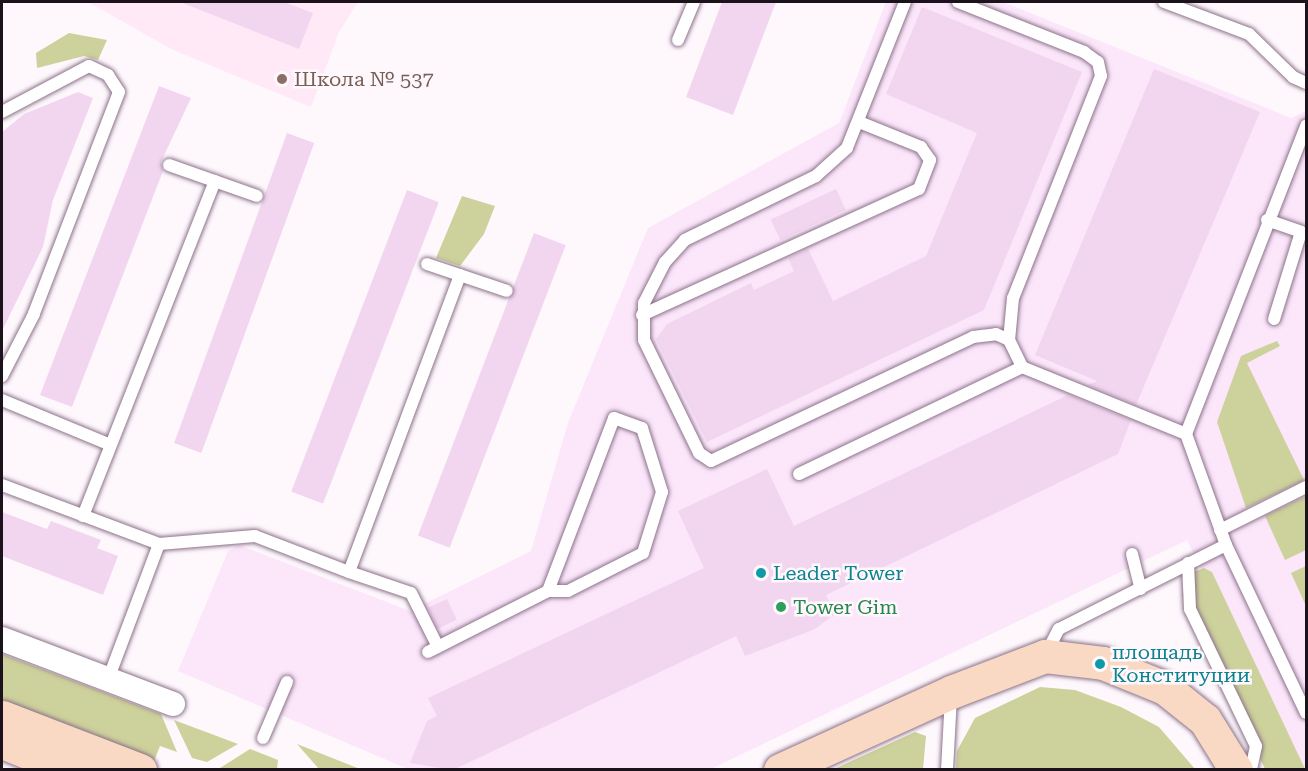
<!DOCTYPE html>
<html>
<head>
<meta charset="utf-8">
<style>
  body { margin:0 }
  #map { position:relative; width:1308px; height:771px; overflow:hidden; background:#fef8fd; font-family:"Roboto Serif",serif }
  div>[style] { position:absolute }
  .built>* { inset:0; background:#fbe6fa }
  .education>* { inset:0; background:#ffe9f7 }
  .green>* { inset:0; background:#cdd19b }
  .building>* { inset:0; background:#f2d6f0; transform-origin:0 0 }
  .roads { filter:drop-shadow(0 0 2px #8c728a) drop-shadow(0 0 2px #8c728a) }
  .lane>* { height:12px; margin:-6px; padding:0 6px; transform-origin:6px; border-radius:6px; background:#fff }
  .street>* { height:24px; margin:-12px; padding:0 12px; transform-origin:12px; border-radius:12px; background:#fff }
  .secondary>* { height:33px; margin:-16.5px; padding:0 16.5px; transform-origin:16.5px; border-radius:16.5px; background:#f9d9c4 }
  .dots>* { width:16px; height:16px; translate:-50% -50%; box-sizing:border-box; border:3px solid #fef8fd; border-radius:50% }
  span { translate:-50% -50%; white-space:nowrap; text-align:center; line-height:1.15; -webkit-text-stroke:5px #fef8fd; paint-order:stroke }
  .education-label { font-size:20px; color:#785e54 }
  .left { translate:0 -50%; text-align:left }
  .culture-label { font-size:20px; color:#0d838f }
  .leisure-label { font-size:20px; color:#27864d }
  .frame { position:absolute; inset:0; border:3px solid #1b121b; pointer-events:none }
</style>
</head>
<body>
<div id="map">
  <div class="built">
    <div style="clip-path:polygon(886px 2px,1003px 2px,1291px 118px,1306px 111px,1306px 769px,1299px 769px,1187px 540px,711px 769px,408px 769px,178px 671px,228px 551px,239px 545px,410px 611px,531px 551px,568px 423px,648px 228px,839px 123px)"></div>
  </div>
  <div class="education">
    <div style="clip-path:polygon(88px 2px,358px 2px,339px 32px,311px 107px,173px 50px)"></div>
  </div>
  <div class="green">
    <div style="clip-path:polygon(69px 33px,107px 40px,98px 60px,84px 56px,37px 68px,36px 53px)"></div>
    <div style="clip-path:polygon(462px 196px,495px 206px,484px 234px,460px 266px,436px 258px)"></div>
    <div style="clip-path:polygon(1277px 341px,1280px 346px,1247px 363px,1304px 480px,1246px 508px,1217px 422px,1241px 356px)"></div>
    <div style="clip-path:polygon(1306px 496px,1306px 550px,1285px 560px,1265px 516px)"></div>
    <div style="clip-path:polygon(1306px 566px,1306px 606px,1291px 573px)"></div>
    <div style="clip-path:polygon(1204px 568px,1212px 572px,1305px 769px,1265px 769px,1182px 595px,1191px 573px)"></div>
    <div style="clip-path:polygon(2px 654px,161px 714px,177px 752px,160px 746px,154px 761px,2px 703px)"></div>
    <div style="clip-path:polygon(1040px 687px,1075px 690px,1121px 707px,1159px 727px,1195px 769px,956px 769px,957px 751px,975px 718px)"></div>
    <div style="clip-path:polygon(174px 720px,238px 744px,207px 762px,192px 758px)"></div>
    <div style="clip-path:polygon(915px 732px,926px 736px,923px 769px,834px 769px)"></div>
    <div style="clip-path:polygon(297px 744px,360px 769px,319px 769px)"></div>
    <div style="clip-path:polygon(250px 749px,278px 760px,277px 769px,220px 768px)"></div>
  </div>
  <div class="building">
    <div style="clip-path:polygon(180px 2px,284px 2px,313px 13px,299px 49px)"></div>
    <div style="clip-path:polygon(722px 2px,776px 2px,733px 115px,686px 97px)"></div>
    <div style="clip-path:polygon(922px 7px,1082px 72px,984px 310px,707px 442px,656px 339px,667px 324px,751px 283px,754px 290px,794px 271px,788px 258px,808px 249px,833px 301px,926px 256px,977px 133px,886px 94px)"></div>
    <div style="clip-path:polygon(1154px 69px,1260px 112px,1136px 405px,1088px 385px,1097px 381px,1035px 355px)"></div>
    <div style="clip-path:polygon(159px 86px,191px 98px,161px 162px,163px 171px,72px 407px,40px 395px)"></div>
    <div style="clip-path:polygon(78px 92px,93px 98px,53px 200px,43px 247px,2px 331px,2px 132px,24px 114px)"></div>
    <div style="left:287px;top:133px;width:29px;height:330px;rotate:20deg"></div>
    <div style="left:836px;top:189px;width:23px;height:72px;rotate:65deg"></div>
    <div style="left:407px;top:190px;width:34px;height:323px;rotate:21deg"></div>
    <div style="left:534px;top:233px;width:34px;height:324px;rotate:21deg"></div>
    <div style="clip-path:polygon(1068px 395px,1131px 420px,1118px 454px,826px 595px,835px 614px,815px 629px,745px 656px,736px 636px,453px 770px,410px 763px,427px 721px,437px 716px,428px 698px,704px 568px,678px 511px,767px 469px,794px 526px)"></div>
    <div style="clip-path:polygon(2px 512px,47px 529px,51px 521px,101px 540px,97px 548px,118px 556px,103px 595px,2px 556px)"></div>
    <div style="left:447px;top:599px;width:23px;height:21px;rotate:65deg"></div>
  </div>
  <div class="roads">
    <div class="lane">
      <div style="left:905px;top:2px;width:157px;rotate:111.7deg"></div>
      <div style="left:847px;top:148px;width:42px;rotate:137.9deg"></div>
      <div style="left:816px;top:176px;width:146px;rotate:154deg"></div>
      <div style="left:685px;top:240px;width:30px;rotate:132deg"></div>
      <div style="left:665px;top:262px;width:46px;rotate:117.1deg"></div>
      <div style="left:644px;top:303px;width:37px;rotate:90deg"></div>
      <div style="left:644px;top:340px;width:126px;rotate:64deg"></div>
      <div style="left:699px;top:453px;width:14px;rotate:34deg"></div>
      <div style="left:711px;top:461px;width:290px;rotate:-25.3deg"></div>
      <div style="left:973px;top:337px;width:23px;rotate:-7deg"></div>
      <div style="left:996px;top:334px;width:14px;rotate:25deg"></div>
      <div style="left:958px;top:2px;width:136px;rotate:21.6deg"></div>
      <div style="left:1084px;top:52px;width:17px;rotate:36deg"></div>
      <div style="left:1098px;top:62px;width:14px;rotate:78deg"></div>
      <div style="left:1101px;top:76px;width:239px;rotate:111.6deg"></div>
      <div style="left:1013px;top:298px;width:42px;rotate:95.4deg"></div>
      <div style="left:1009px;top:340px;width:30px;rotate:64deg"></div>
      <div style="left:1164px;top:2px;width:91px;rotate:20.6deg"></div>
      <div style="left:1249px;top:34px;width:62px;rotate:44.3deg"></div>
      <div style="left:1293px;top:77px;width:14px;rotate:25deg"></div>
      <div style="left:678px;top:40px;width:41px;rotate:-67.2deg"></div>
      <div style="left:2px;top:112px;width:98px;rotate:-27.9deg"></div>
      <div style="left:89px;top:66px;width:21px;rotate:25deg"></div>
      <div style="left:108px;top:75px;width:20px;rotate:57deg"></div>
      <div style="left:119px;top:92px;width:238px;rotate:111deg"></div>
      <div style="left:34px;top:314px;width:70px;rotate:117.3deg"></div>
      <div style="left:169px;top:165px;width:93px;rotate:19.4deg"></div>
      <div style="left:1267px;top:220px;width:36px;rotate:19deg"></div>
      <div style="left:1301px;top:232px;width:91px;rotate:107.2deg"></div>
      <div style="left:427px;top:264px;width:84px;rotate:18.6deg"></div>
      <div style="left:642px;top:315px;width:304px;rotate:-24.5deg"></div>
      <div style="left:919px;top:189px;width:31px;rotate:-69deg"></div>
      <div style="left:930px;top:160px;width:16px;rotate:-125deg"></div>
      <div style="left:921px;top:147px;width:67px;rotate:-158deg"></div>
      <div style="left:2px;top:400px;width:115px;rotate:22.5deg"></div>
      <div style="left:799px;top:474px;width:247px;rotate:-25.6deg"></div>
      <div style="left:1022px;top:367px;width:177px;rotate:22.2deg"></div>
      <div style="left:2px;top:485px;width:168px;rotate:20.6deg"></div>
      <div style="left:159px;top:544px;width:145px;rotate:110.6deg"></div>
      <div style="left:83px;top:516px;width:360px;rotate:-68.5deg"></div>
      <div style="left:1220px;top:530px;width:96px;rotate:-26.6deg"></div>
      <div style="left:159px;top:544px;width:96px;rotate:-4.8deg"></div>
      <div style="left:255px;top:536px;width:101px;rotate:21deg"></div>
      <div style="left:349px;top:572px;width:317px;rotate:-69.5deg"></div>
      <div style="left:1226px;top:545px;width:186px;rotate:64.5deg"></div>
      <div style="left:1132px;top:554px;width:36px;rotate:76deg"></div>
      <div style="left:1188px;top:563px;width:46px;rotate:87.5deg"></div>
      <div style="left:1190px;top:609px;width:152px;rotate:64.3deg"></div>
      <div style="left:1256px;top:746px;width:25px;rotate:102deg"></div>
      <div style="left:349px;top:572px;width:65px;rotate:18.7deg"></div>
      <div style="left:411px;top:593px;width:60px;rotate:63.4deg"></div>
      <div style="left:428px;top:652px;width:135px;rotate:-26.9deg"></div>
      <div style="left:548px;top:591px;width:185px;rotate:-69.1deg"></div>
      <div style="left:614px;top:418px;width:30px;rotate:20deg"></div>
      <div style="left:642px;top:428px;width:67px;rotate:72.6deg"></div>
      <div style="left:662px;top:492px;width:64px;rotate:107.3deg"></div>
      <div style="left:643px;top:553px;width:84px;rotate:153.1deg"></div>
      <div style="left:568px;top:591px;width:20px;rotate:180deg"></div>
      <div style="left:1046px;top:654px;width:28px;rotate:-63deg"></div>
      <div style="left:1059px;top:629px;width:187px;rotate:-26.7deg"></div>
      <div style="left:1226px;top:545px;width:118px;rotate:-109.8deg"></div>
      <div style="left:1186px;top:434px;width:331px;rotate:-68.7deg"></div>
      <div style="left:263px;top:738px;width:61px;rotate:-66.8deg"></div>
      <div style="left:947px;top:770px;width:74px;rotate:-86.9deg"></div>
    </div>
    <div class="street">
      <div style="left:2px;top:639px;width:183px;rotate:20.8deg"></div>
    </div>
    <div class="secondary">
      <div style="left:2px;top:717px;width:148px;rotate:21deg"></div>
      <div style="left:2px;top:742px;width:75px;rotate:21.8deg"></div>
      <div style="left:780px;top:770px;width:188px;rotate:-24.5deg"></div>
      <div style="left:951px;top:692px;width:101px;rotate:-21deg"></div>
      <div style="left:1045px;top:656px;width:58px;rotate:6.9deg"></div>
      <div style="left:1103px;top:663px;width:67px;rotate:22deg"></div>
      <div style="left:1165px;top:688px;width:51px;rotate:38.7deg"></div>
      <div style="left:1205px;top:720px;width:59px;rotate:58.2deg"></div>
    </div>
  </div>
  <div class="dots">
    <div style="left:282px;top:79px;background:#8d6e63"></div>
    <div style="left:761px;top:573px;background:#0f9aa8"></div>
    <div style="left:781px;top:607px;background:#2e9e5b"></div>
    <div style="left:1100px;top:664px;background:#0f9aa8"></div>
  </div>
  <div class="education-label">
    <span class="left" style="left:294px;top:79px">Школа № 537</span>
  </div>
  <div class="culture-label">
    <span class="left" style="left:773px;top:573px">Leader Tower</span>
    <span class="left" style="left:1112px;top:664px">площадь<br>Конституции</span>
  </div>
  <div class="leisure-label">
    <span class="left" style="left:793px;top:607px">Tower Gim</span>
  </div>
  <div class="frame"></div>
</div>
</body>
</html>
